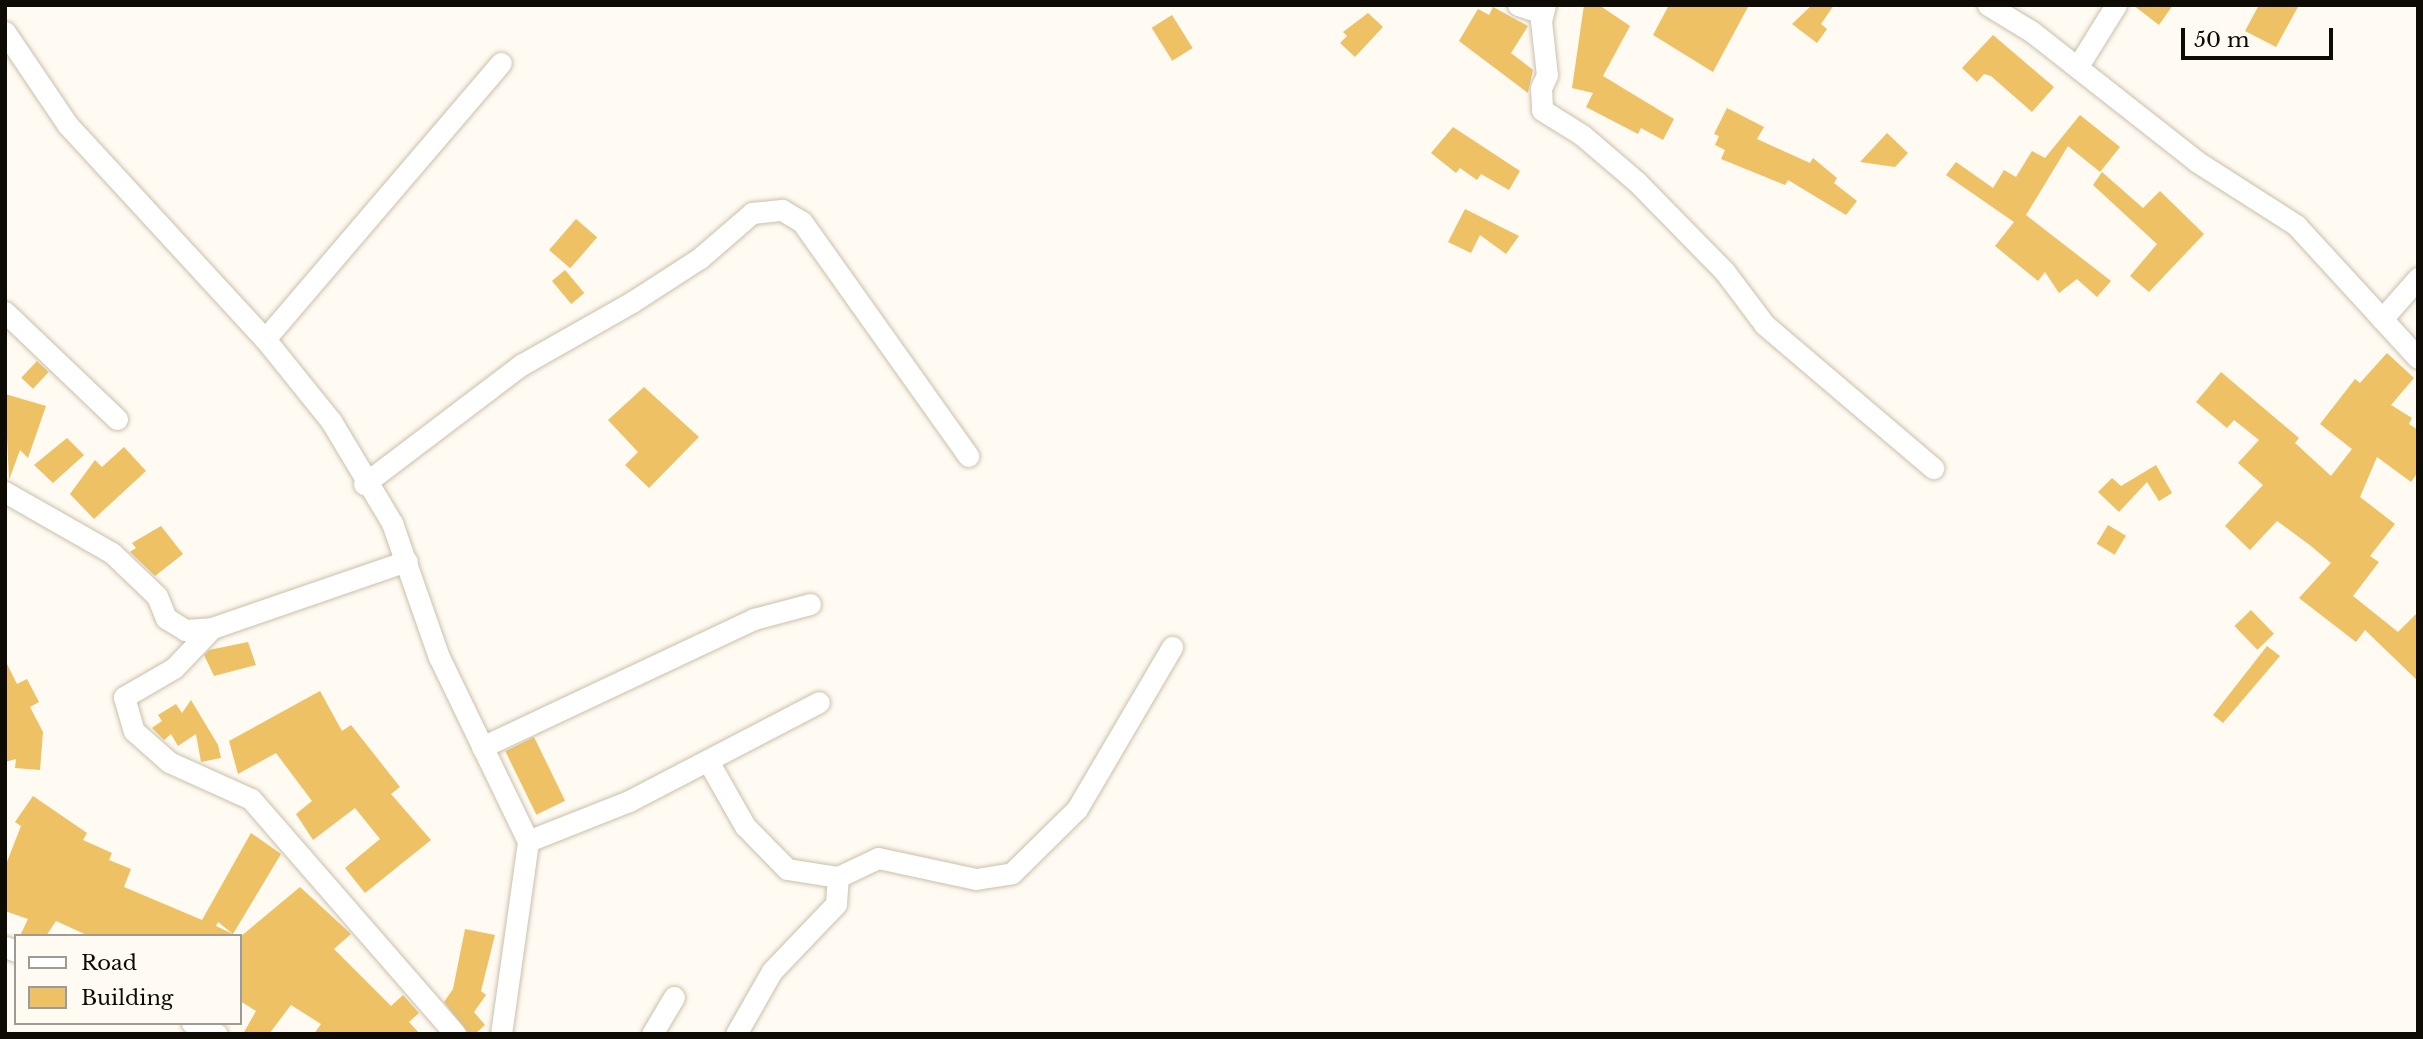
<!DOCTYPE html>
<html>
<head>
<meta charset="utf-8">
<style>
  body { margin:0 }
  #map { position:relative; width:2423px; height:1039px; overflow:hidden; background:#fffaf2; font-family:"Libre Baskerville",serif }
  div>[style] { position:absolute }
  .building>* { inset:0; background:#edc164; transform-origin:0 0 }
  .roads { filter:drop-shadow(0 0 2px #cac0aa) drop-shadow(0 0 2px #cac0aa) }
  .minor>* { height:21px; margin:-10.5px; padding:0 10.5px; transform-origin:10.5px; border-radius:10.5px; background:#fff }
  span { translate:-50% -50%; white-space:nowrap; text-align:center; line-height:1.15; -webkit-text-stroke:5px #fffaf2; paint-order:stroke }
  .frame { position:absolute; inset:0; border:7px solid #0e0b05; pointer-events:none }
  .legend { position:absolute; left:14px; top:934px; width:228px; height:91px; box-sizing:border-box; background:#fffaf2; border:2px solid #9f9a93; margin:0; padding:9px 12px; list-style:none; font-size:21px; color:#0e0b05 }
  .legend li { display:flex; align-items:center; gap:14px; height:35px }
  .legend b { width:35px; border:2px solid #9f9a93 }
  .scale { position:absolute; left:2181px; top:28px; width:152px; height:32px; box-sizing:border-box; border:4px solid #0e0b05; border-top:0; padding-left:9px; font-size:21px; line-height:24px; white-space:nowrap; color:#0e0b05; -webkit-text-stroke:5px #fffaf2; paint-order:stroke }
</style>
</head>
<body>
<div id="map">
  <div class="building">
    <div style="clip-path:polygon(1584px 5px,1599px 5px,1630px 26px,1603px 76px,1674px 119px,1663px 140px,1641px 128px,1638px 134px,1586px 107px,1593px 93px,1572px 88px)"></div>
    <div style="clip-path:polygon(1669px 5px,1749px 5px,1713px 72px,1653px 35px)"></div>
    <div style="clip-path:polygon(1812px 5px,1834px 5px,1821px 24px,1827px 29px,1817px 43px,1792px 24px)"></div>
    <div style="clip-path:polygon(2133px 5px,2173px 5px,2159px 25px)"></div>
    <div style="clip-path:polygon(2259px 5px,2299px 5px,2276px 47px,2245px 31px)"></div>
    <div style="clip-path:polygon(1493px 7px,1528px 26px,1511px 53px,1533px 70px,1528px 93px,1459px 41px,1478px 9px,1489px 15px)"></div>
    <div style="clip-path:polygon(1368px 13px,1383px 27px,1355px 57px,1340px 43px,1347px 36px,1343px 32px)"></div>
    <div style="left:1172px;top:15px;width:39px;height:24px;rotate:58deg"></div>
    <div style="clip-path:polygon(1993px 35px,2054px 87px,2032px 112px,1991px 76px,1984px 74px,1977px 82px,1962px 68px)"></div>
    <div style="clip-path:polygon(1727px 108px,1764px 127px,1757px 139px,1810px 163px,1813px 158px,1837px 178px,1834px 183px,1857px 201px,1846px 215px,1788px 180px,1785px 185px,1721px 159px,1725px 150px,1715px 145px,1719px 136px,1714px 134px)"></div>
    <div style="clip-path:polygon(2080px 115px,2120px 147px,2100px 172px,2068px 146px,2026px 215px,2111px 281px,2097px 297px,2077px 279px,2059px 293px,2045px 272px,2038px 281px,1995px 246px,2014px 222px,1946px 175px,1956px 162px,1993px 188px,2004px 170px,2016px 177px,2032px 151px,2045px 158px)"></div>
    <div style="clip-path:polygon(1453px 127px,1520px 171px,1509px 190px,1481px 174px,1477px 180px,1460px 168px,1456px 173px,1431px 153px)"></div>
    <div style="clip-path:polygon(1887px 133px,1908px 153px,1895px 167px,1860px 162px)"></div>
    <div style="clip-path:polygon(2102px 172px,2143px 208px,2160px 191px,2204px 234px,2149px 292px,2130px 276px,2157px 244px,2093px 185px)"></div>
    <div style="clip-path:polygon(1465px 209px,1519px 236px,1506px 254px,1480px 235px,1471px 253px,1448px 242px)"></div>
    <div style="left:576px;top:219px;width:28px;height:41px;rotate:41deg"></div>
    <div style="left:565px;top:270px;width:30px;height:17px;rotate:50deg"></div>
    <div style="clip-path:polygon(2387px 353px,2414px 378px,2391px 405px,2412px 418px,2409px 424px,2418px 430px,2418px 472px,2411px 482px,2377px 457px,2360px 497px,2395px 524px,2370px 556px,2379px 562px,2353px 596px,2398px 632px,2418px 612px,2418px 681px,2365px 630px,2356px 642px,2299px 598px,2331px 563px,2311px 546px,2277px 521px,2250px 550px,2225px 526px,2263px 485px,2238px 463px,2259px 440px,2234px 420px,2227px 428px,2196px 402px,2221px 372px,2299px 438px,2295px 443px,2331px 476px,2352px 449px,2320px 424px,2355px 379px,2360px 383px)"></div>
    <div style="left:37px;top:361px;width:16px;height:23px;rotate:43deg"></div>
    <div style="clip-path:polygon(644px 387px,699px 437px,649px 488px,625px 465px,638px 452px,608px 420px)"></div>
    <div style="clip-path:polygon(5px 394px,46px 406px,28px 458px,20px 450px,9px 480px)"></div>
    <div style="clip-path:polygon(67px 438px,84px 455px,53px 483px,34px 465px)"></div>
    <div style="clip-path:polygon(124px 447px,146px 471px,94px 519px,70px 494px,95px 460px,102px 467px)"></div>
    <div style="clip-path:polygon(2156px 465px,2172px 493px,2159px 501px,2147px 482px,2119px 512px,2098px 492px,2112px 478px,2121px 486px)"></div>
    <div style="left:2108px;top:525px;width:21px;height:22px;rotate:31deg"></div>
    <div style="clip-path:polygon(161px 526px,183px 554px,155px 576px,130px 552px,136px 548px,132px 543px)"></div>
    <div style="left:2251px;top:610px;width:33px;height:23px;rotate:46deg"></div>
    <div style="clip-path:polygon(248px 642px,256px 665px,214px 676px,204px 655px,209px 650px)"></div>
    <div style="clip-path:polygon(2267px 646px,2280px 656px,2223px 723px,2213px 715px)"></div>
    <div style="clip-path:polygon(5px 660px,17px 684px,27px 679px,39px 702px,30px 707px,43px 732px,40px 770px,15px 768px,16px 759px,5px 762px)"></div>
    <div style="clip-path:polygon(320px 691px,342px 731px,351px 725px,400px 787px,391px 794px,431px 840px,365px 893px,345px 868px,380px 839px,355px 808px,313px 840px,296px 814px,312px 801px,276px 753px,238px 774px,229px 741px)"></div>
    <div style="clip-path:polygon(191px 700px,218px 745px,221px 758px,201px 762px,196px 734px,178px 746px,171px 734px,164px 740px,152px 728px,162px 721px,158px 715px,176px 704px,182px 713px)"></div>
    <div style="left:534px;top:737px;width:71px;height:32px;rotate:64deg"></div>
    <div style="clip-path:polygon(33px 796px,87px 833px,83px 840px,112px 853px,109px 860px,131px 869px,124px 887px,202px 920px,251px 833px,281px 854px,233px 934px,218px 922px,216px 926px,237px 936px,89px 936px,56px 921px,46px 936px,20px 936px,28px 919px,5px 911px,5px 867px,21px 826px,15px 822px)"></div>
    <div style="clip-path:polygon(300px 887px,351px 934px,334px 949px,391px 1006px,403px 995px,419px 1013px,409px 1022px,420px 1034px,314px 1034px,321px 1024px,291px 1005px,269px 1034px,243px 1034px,256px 1011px,240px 1001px,240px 937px)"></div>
    <div style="clip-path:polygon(465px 929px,495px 935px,481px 991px,486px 995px,474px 1012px,485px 1025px,475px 1034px,469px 1034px,444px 1002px,453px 989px)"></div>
  </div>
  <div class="roads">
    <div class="minor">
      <div style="left:1518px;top:5px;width:25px;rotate:18deg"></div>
      <div style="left:1545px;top:5px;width:16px;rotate:104deg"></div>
      <div style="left:1541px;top:21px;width:54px;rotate:83.7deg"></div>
      <div style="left:1547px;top:75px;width:14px;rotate:115deg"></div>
      <div style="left:1541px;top:88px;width:22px;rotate:87deg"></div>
      <div style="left:1542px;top:110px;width:47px;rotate:32deg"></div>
      <div style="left:1582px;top:135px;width:72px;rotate:40.5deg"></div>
      <div style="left:1637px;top:182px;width:126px;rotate:45.6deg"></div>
      <div style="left:1725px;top:272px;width:66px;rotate:53deg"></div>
      <div style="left:1765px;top:325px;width:221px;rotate:40.4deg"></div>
      <div style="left:1988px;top:5px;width:50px;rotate:31.2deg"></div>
      <div style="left:2031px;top:31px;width:210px;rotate:38.2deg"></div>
      <div style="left:2196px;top:161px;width:119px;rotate:32.6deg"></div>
      <div style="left:2296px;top:225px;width:180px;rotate:47.5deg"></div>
      <div style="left:5px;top:32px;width:111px;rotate:56deg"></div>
      <div style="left:67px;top:124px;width:292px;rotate:47.4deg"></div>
      <div style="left:265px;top:339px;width:105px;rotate:51.2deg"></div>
      <div style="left:331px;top:421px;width:119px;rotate:59.1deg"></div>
      <div style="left:392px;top:523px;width:142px;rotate:70.7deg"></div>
      <div style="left:439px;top:657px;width:204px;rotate:64.2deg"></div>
      <div style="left:2078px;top:66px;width:72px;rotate:-58.1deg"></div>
      <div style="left:5px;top:312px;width:155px;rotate:43.7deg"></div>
      <div style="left:2382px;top:319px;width:55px;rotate:-48.7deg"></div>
      <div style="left:265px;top:339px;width:363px;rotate:-49.5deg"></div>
      <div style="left:364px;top:484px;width:197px;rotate:-37.2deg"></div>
      <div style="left:521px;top:365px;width:128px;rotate:-29.6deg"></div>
      <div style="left:632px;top:302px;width:81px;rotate:-32.9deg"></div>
      <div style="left:700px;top:258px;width:69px;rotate:-40.9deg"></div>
      <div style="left:752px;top:213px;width:30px;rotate:-6deg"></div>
      <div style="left:782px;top:210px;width:23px;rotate:31deg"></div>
      <div style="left:802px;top:222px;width:287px;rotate:54.6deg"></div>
      <div style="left:5px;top:492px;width:123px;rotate:29.7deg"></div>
      <div style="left:112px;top:553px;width:62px;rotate:43.7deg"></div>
      <div style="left:157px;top:596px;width:24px;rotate:68deg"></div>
      <div style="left:166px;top:618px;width:22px;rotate:32deg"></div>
      <div style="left:185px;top:630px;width:27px;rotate:-4deg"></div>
      <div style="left:212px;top:628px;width:206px;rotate:-19deg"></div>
      <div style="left:212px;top:628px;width:55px;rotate:133.5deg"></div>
      <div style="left:174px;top:668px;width:58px;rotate:149.9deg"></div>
      <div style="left:124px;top:697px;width:35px;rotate:74deg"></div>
      <div style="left:134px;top:731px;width:47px;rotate:41.5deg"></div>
      <div style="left:169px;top:762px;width:90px;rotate:24.3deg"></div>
      <div style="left:251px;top:799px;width:311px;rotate:49deg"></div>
      <div style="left:482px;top:747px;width:301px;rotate:-25.2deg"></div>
      <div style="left:754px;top:619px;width:58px;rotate:-15deg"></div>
      <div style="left:708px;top:761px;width:75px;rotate:60.4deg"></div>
      <div style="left:745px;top:826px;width:60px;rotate:45.7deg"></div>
      <div style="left:787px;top:869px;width:52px;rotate:8.9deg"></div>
      <div style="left:838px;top:877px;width:44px;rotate:-25.4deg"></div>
      <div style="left:878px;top:858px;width:100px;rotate:12.1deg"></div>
      <div style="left:976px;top:879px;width:36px;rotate:-9deg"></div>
      <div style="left:1012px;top:873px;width:91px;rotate:-44.6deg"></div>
      <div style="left:1077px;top:809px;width:188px;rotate:-59.6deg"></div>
      <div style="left:5px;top:947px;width:12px;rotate:20deg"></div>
      <div style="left:192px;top:1023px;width:27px;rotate:24deg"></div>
      <div style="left:501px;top:1034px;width:195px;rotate:-82deg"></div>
      <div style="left:528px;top:841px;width:109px;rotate:-21.6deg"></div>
      <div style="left:629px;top:801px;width:214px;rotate:-27.5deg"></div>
      <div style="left:652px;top:1034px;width:43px;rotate:-59.3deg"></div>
      <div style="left:736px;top:1034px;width:73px;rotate:-60.3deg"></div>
      <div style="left:772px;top:971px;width:93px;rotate:-46.3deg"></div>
      <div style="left:836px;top:904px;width:27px;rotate:-86deg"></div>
    </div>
  </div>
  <div class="frame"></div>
  <ul class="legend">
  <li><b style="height:9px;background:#fff"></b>Road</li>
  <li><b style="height:19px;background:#edc164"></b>Building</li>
  </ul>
  <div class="scale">50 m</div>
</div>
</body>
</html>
